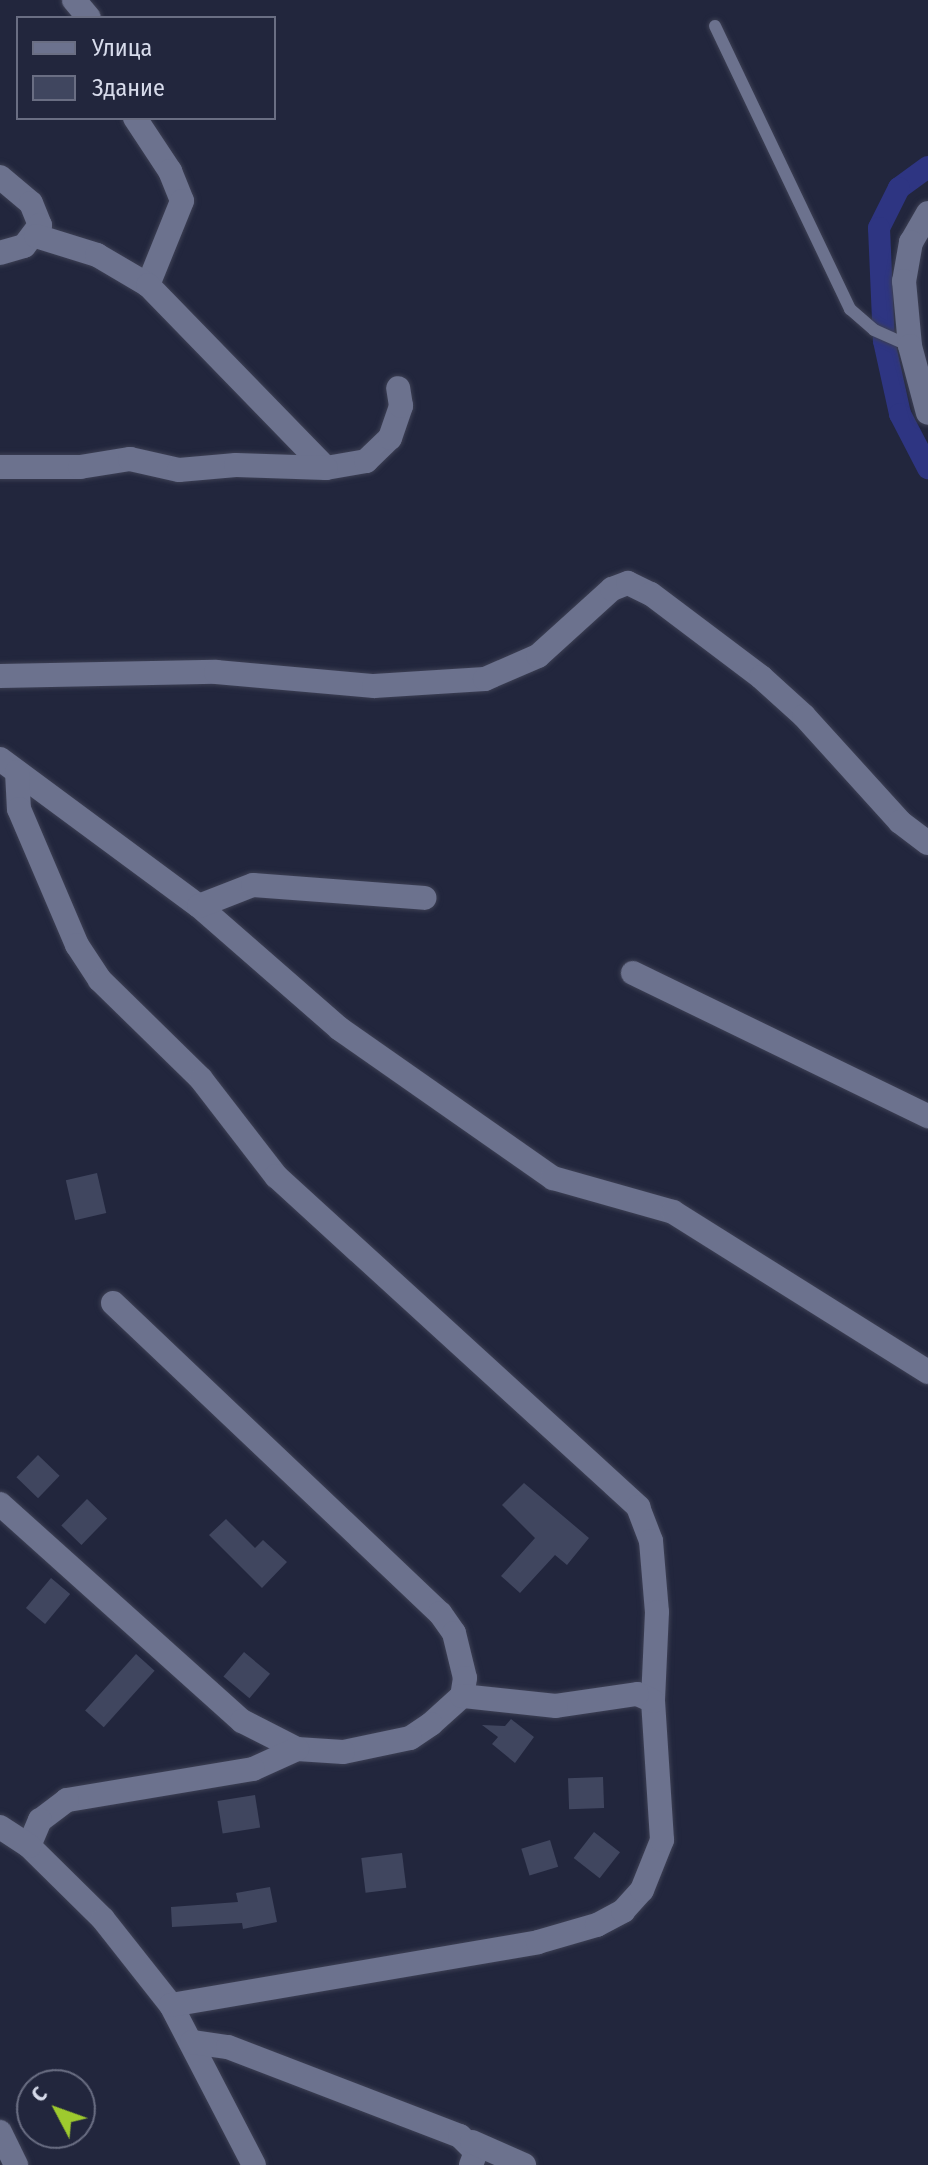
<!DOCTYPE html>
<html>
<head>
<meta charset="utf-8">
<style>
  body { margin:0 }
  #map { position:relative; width:928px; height:2165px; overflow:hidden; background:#22263d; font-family:"Fira Sans Condensed",sans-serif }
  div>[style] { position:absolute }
  .canal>* { height:22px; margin:-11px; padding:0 11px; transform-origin:11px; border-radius:11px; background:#2e3582 }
  .building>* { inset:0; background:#40465f; transform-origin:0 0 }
  .roads { filter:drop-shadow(0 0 2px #3d4054) drop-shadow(0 0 2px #3d4054) }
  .lane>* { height:12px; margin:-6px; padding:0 6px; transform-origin:6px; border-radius:6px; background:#6c728e }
  .street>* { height:24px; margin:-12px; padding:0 12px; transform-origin:12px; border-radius:12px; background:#6c728e }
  span { translate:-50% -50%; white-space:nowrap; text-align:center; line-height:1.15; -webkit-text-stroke:6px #22263d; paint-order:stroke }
  .legend { position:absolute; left:16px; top:16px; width:260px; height:104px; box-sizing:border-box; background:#22263d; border:2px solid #6a6e83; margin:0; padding:10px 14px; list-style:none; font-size:24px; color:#d7dbeb }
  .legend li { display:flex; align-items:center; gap:16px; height:40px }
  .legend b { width:40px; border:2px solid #6a6e83 }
  .north { position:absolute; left:16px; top:2069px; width:80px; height:80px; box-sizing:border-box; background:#22263d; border:2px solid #6a6e83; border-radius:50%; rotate:311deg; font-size:22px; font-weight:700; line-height:32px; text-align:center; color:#d7dbeb }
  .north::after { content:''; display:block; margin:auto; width:28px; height:36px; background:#9eca2e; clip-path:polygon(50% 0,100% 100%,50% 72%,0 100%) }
</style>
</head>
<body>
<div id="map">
  <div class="canal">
    <div style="left:928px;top:167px;width:36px;rotate:144deg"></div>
    <div style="left:899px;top:188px;width:45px;rotate:116.6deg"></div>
    <div style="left:879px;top:228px;width:113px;rotate:87.5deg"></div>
    <div style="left:884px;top:341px;width:75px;rotate:77.6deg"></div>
    <div style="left:900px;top:414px;width:61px;rotate:62.6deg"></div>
  </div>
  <div class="building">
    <div style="left:97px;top:1173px;width:41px;height:32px;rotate:77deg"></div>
    <div style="left:38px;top:1455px;width:30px;height:31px;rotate:44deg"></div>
    <div style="clip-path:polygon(524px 1483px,589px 1538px,567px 1565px,555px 1555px,520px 1593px,501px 1576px,535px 1538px,502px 1505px)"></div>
    <div style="left:87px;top:1499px;width:28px;height:37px;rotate:44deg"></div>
    <div style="clip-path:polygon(226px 1519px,255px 1548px,263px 1540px,287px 1562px,262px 1588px,209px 1535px)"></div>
    <div style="left:51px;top:1578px;width:25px;height:39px;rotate:40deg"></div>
    <div style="left:244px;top:1652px;width:34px;height:32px;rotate:40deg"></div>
    <div style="left:136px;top:1654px;width:25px;height:76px;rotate:42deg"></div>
    <div style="clip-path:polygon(511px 1719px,534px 1737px,515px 1763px,492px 1744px,498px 1737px,482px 1725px,505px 1726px)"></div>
    <div style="left:603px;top:1777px;width:31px;height:35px;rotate:88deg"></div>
    <div style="left:255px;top:1795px;width:33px;height:38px;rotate:81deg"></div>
    <div style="left:594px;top:1832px;width:33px;height:33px;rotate:38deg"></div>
    <div style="left:550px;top:1840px;width:28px;height:30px;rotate:73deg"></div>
    <div style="left:402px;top:1853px;width:35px;height:41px;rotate:83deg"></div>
    <div style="clip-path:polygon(270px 1887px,277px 1922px,243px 1929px,242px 1923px,172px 1927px,171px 1907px,238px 1902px,236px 1893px)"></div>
  </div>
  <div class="roads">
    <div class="lane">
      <div style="left:715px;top:26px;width:314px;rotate:64.5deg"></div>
      <div style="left:850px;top:309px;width:32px;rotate:41deg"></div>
      <div style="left:874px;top:330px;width:39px;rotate:24deg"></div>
    </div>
    <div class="street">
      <div style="left:74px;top:0;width:23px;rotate:50deg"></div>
      <div style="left:135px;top:118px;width:64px;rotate:56.6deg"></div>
      <div style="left:170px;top:171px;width:32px;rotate:68deg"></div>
      <div style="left:182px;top:201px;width:91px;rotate:112deg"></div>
      <div style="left:0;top:177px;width:40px;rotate:40deg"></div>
      <div style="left:31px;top:203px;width:24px;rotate:68deg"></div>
      <div style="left:40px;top:225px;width:26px;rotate:127deg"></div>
      <div style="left:24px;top:246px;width:25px;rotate:164deg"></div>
      <div style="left:928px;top:213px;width:34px;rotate:120deg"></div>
      <div style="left:911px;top:242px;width:40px;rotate:100deg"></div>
      <div style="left:904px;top:281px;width:65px;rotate:84.7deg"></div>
      <div style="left:910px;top:346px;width:69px;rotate:75deg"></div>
      <div style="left:36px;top:236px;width:64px;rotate:17.3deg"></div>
      <div style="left:97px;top:255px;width:59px;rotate:30.5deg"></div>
      <div style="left:148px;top:285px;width:255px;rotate:45.8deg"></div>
      <div style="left:326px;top:468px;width:41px;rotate:-9.9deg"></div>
      <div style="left:366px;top:461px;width:33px;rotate:-44deg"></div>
      <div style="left:390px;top:438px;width:34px;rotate:-71deg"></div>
      <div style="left:401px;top:406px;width:18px;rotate:-99deg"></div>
      <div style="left:0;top:467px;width:80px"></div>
      <div style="left:80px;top:467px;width:51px;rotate:-9.1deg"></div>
      <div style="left:130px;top:459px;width:50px;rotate:12.7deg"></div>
      <div style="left:179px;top:470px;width:57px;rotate:-5deg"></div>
      <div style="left:236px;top:465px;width:90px;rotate:1.9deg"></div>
      <div style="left:0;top:676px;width:216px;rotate:-1.1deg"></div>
      <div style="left:216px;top:672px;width:159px;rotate:5.1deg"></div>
      <div style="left:374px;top:686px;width:111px;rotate:-3.6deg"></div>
      <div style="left:485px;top:679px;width:58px;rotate:-23.5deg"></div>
      <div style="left:538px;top:656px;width:100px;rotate:-42.2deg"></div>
      <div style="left:612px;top:589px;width:17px;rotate:-21deg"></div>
      <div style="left:628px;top:583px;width:25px;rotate:26deg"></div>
      <div style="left:651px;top:594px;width:138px;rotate:37deg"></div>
      <div style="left:761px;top:677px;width:58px;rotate:42.2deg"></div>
      <div style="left:804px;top:716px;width:143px;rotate:47.8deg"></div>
      <div style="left:900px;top:822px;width:35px;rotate:37deg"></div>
      <div style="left:0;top:759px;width:247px;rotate:36.5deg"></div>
      <div style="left:199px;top:906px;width:187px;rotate:41.1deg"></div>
      <div style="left:340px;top:1029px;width:260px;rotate:35deg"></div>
      <div style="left:553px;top:1178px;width:125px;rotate:15.8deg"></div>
      <div style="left:673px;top:1212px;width:301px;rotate:32.1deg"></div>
      <div style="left:17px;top:772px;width:37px;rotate:87deg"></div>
      <div style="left:19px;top:809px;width:148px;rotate:66.9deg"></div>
      <div style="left:77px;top:945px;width:42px;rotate:56.7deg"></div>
      <div style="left:100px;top:980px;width:141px;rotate:44.4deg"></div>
      <div style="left:201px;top:1079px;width:123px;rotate:52.3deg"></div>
      <div style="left:276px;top:1176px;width:491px;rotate:42.4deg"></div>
      <div style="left:638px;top:1507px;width:36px;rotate:69deg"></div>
      <div style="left:651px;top:1541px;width:71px;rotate:85.2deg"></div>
      <div style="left:657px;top:1612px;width:89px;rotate:92.6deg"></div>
      <div style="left:199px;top:906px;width:58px;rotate:-21.3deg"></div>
      <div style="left:253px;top:885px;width:172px;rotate:4.3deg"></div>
      <div style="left:633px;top:973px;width:328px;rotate:25.9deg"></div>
      <div style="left:113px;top:1303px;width:451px;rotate:43.5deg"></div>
      <div style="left:440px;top:1613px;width:24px;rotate:55deg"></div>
      <div style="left:454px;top:1633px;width:46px;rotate:76.3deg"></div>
      <div style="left:465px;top:1678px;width:18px;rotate:99deg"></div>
      <div style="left:462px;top:1696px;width:42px;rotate:137.9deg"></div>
      <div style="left:431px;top:1724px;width:25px;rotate:146deg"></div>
      <div style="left:410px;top:1738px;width:68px;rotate:168.2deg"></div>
      <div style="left:343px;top:1752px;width:46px;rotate:-176.3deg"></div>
      <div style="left:0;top:1504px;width:325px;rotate:41.9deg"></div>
      <div style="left:242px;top:1721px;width:62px;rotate:27deg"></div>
      <div style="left:297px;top:1749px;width:48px;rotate:155.6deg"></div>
      <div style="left:253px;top:1769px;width:189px;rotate:170.5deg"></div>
      <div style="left:67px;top:1800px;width:34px;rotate:143deg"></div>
      <div style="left:40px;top:1820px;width:28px;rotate:113deg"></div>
      <div style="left:29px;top:1846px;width:104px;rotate:44.6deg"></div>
      <div style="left:103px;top:1919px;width:110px;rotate:51.7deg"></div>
      <div style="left:171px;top:2005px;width:180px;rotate:62.6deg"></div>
      <div style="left:0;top:1827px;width:35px;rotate:33deg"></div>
      <div style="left:171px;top:2005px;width:372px;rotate:-9.7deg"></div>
      <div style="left:538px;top:1942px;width:61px;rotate:-16.1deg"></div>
      <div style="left:597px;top:1925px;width:30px;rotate:-28deg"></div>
      <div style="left:623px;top:1911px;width:28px;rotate:-48deg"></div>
      <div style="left:642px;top:1890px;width:54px;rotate:-68.2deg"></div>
      <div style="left:662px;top:1840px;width:139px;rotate:-93.7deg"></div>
      <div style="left:653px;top:1701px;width:17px;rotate:-156deg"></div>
      <div style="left:637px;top:1694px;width:82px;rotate:171.6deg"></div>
      <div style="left:556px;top:1706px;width:95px;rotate:-173.9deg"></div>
      <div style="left:192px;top:2042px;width:36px;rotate:8deg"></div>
      <div style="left:228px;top:2047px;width:248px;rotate:21deg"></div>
      <div style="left:460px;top:2136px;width:23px;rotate:45deg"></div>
      <div style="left:476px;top:2152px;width:14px;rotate:111deg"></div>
      <div style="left:0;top:2132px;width:37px;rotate:64deg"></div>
      <div style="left:472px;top:2142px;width:57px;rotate:23.9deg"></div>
    </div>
  </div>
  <ul class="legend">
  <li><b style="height:10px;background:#6c728e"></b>Улица</li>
  <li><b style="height:22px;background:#40465f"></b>Здание</li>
  </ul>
  <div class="north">С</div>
</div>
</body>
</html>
